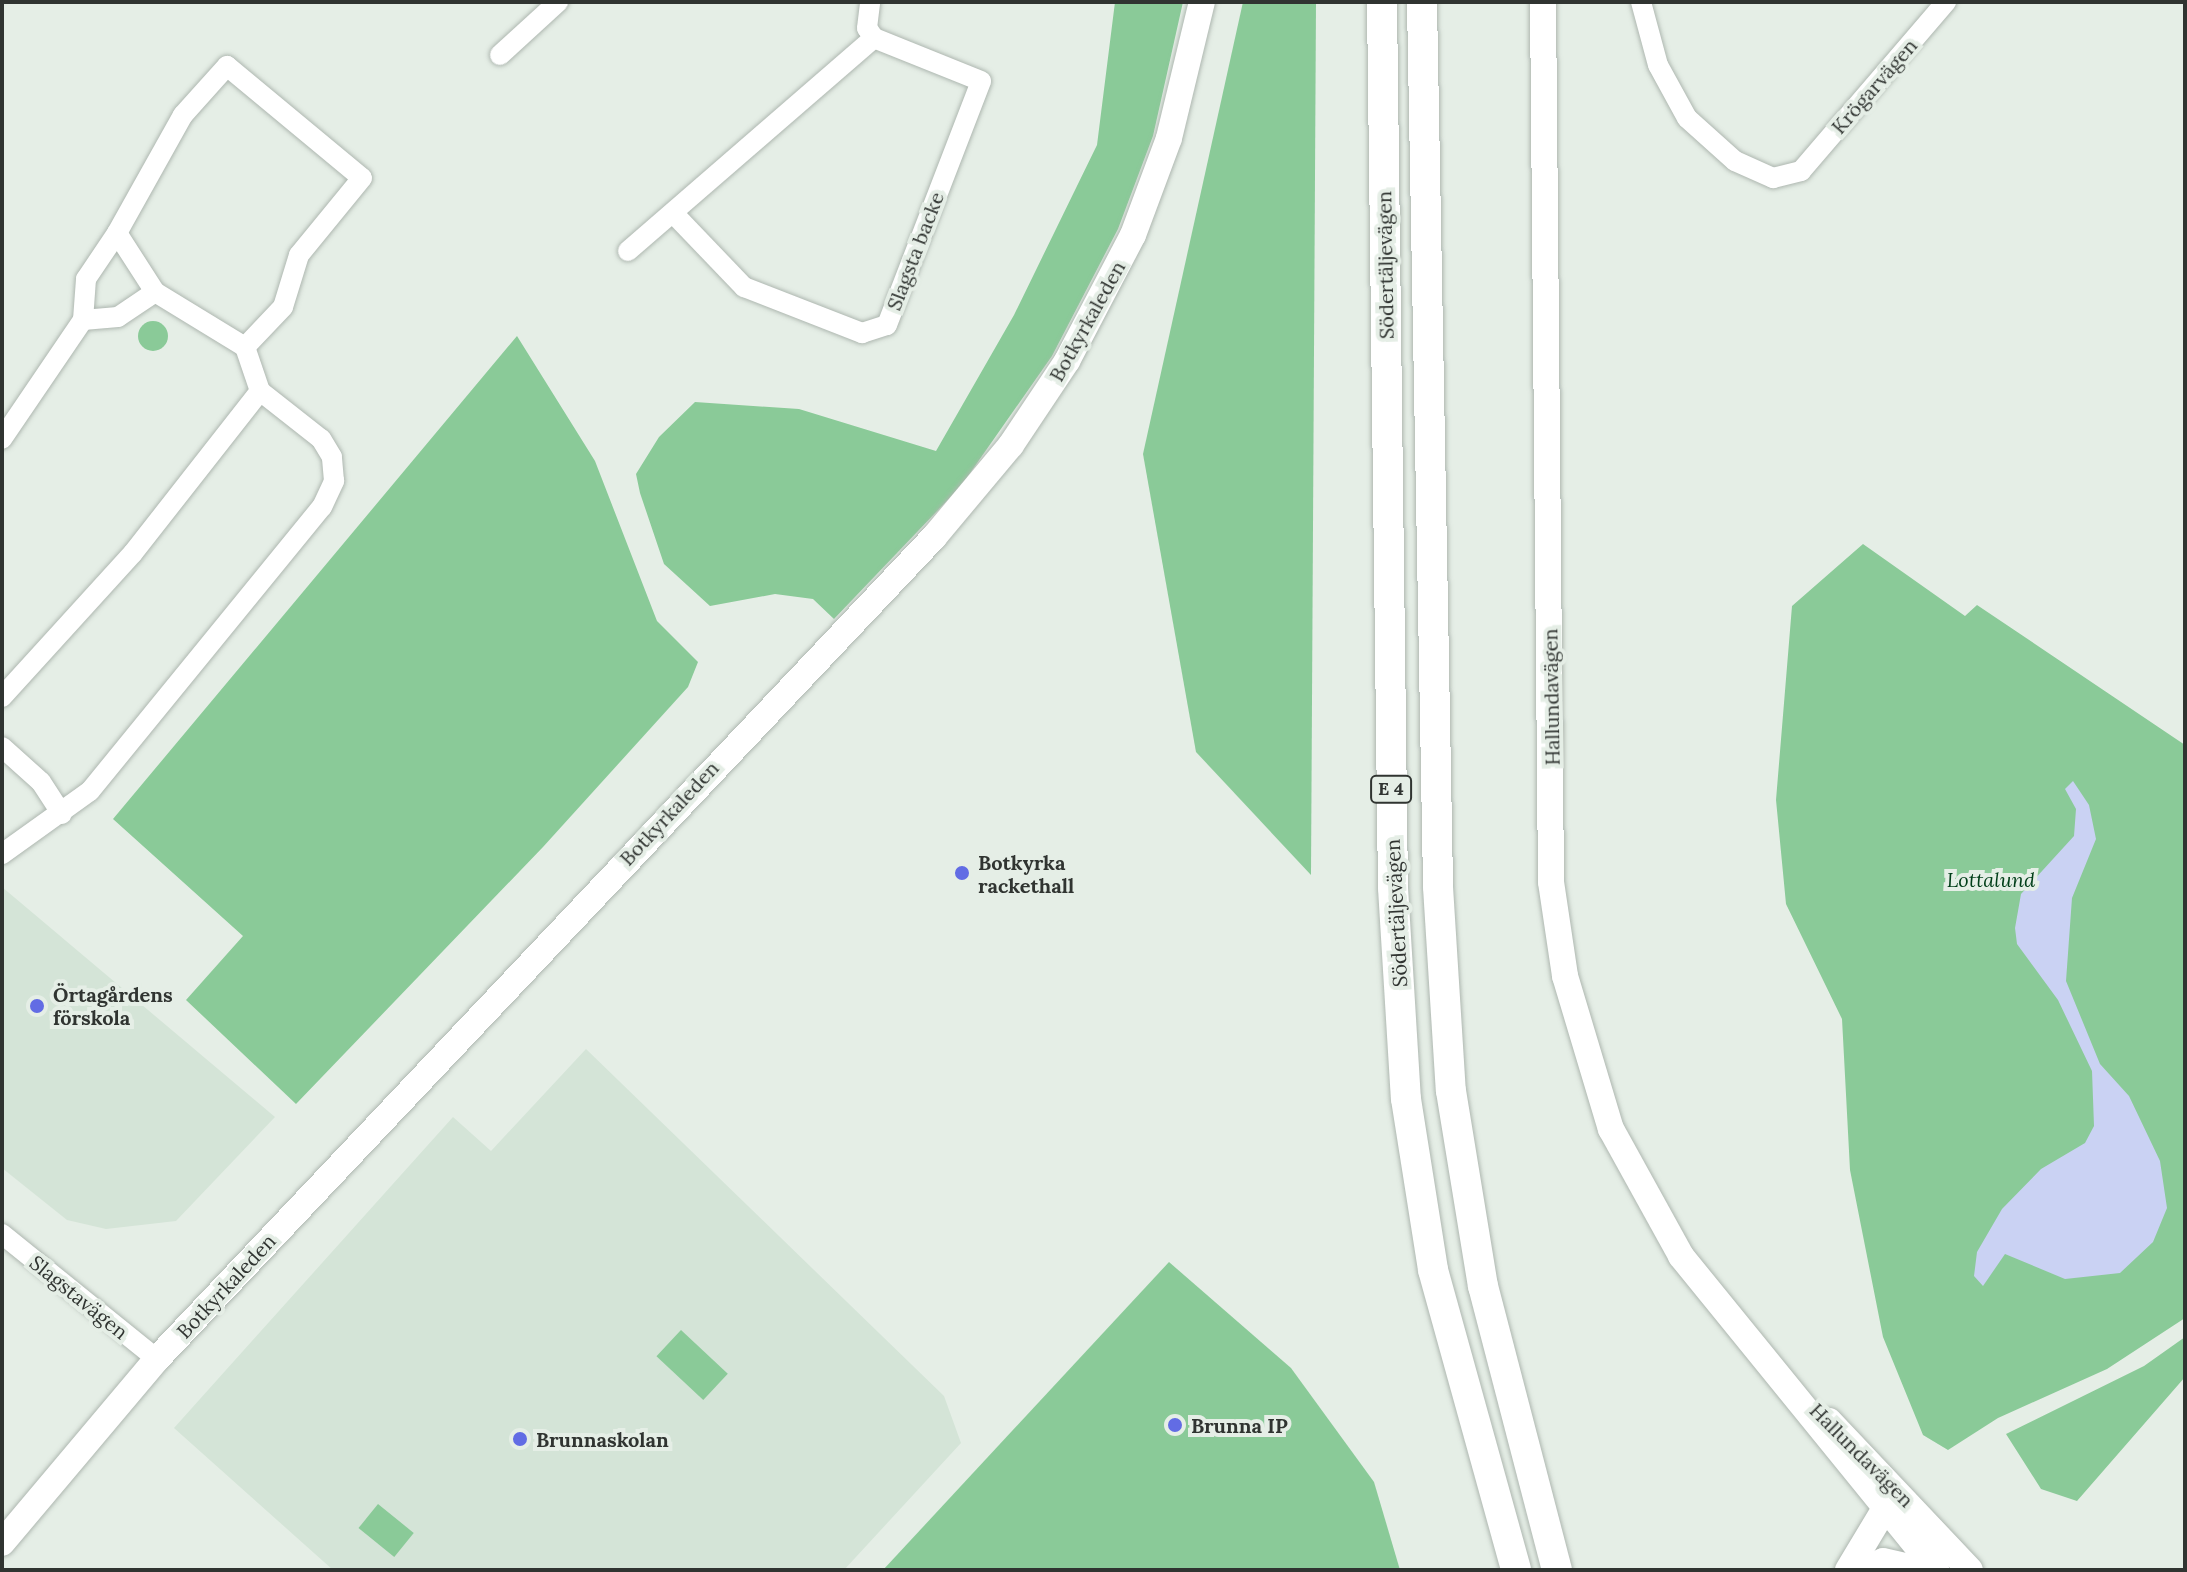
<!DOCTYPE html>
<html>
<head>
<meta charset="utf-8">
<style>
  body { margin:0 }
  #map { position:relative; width:2187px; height:1572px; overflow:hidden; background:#e5eee6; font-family:Lora,serif }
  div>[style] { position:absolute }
  .built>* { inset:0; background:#d4e4d7 }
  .green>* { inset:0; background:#8aca98; transform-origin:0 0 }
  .round { border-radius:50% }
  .water>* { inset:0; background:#cad2f3 }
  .roads { filter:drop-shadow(0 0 2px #aeb7b0) drop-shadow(0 0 2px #aeb7b0) }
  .minor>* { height:20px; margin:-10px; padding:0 10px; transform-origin:10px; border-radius:10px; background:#fff }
  .major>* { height:26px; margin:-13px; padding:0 13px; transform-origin:13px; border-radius:13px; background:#fff }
  .highway>* { height:30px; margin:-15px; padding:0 15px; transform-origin:15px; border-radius:15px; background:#fff }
  .dots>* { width:22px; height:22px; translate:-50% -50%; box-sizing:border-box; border:4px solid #e5eee6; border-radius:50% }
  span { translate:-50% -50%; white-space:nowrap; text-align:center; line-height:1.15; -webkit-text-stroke:8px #e5eee6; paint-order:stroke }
  .shield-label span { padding:2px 6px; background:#e5eee6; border:2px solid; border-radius:6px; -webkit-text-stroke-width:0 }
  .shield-label { font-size:18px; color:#303431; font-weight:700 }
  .street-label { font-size:20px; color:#303431 }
  .poi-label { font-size:20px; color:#303431; font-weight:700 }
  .left { translate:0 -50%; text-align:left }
  .park-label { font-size:20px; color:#003e18; font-style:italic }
  .frame { position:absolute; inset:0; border:4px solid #303431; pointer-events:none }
</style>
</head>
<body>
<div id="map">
  <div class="built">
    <div style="clip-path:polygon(2px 887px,275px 1117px,176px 1221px,106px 1229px,67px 1220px,2px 1168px)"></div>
    <div style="clip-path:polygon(586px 1049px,944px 1396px,961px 1443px,844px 1570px,333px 1570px,174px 1428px,453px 1117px,491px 1151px)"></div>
  </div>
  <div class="green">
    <div style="clip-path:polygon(1115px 2px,1183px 2px,1153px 136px,1118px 229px,1052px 356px,961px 486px,834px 619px,813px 599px,775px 594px,710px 606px,664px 564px,640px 493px,636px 474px,659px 437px,695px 402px,799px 409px,936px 451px,1014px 315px,1097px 145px)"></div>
    <div style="clip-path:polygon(1243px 2px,1316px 2px,1311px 875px,1196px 752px,1143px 454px)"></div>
    <div class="round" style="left:138px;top:321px;width:30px;height:30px"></div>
    <div style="clip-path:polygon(517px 336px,595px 461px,657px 621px,698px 662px,688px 687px,543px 847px,296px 1104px,186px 1000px,243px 936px,113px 819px)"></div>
    <div style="clip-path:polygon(1863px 544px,1965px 616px,1977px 605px,2185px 745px,2185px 1318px,2107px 1369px,1998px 1418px,1948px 1450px,1923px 1435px,1883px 1337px,1850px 1170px,1842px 1019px,1786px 904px,1776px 800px,1792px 606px)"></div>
    <div style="clip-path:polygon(1169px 1262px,1291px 1368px,1374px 1482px,1400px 1570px,883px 1570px)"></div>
    <div style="left:681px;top:1330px;width:64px;height:36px;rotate:43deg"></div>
    <div style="clip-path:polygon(2185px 1337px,2185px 1377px,2077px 1501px,2041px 1489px,2006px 1434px,2144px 1366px)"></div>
    <div style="left:378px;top:1504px;width:46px;height:31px;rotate:39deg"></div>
  </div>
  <div class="water">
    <div style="clip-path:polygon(2073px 781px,2089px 805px,2096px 839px,2072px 898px,2066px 981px,2100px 1064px,2129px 1096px,2160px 1161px,2167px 1208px,2153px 1242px,2120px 1273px,2065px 1279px,2005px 1254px,1983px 1286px,1974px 1276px,1977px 1252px,2002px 1209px,2041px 1169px,2085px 1143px,2094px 1126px,2092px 1071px,2058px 1000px,2017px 944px,2015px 928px,2021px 894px,2074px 836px,2076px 809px,2065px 789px)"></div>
  </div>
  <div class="roads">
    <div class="minor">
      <div style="left:1641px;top:2px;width:65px;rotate:74.9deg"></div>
      <div style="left:1658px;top:65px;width:60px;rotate:61.3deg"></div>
      <div style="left:1687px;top:118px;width:64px;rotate:41.9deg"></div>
      <div style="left:1735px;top:161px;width:42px;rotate:24.1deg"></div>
      <div style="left:1773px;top:178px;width:29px;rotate:-14deg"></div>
      <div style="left:1801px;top:171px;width:223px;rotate:-49.4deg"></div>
      <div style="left:500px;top:55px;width:79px;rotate:-42.4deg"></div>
      <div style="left:673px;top:213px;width:103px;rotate:46.2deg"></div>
      <div style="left:744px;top:287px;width:127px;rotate:21.3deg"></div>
      <div style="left:862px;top:333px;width:26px;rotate:-18deg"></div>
      <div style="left:887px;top:325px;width:261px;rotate:-68.9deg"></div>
      <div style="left:981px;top:81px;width:115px;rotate:-158.1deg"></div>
      <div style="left:874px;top:38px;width:12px;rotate:-125deg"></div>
      <div style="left:867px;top:28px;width:26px;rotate:-83deg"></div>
      <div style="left:117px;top:233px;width:135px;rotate:-60.8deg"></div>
      <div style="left:183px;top:115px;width:66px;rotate:-48.1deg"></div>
      <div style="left:227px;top:66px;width:175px;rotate:39.7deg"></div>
      <div style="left:362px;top:178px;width:99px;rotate:129.3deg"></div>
      <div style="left:299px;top:255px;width:54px;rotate:107.1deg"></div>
      <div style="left:283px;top:307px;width:55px;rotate:133.5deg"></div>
      <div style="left:628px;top:251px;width:325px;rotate:-40.9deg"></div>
      <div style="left:83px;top:320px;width:41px;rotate:-85.8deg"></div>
      <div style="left:86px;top:279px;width:55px;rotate:-56deg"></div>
      <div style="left:117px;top:233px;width:70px;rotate:57.2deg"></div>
      <div style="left:2px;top:439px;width:144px;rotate:-55.8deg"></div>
      <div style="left:83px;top:320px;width:35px;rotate:-5deg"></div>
      <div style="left:118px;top:317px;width:45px;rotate:-34deg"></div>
      <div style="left:155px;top:292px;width:105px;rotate:31.4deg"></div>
      <div style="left:245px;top:347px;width:46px;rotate:71.2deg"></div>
      <div style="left:260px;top:391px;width:206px;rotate:128.1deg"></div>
      <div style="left:133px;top:553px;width:195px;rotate:132.3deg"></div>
      <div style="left:2px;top:747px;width:52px;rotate:41.9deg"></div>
      <div style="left:41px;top:782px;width:38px;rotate:57deg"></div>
      <div style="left:2px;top:854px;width:108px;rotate:-35.6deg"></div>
      <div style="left:90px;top:791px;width:367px;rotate:-50.8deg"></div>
      <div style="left:322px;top:507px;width:29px;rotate:-65deg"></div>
      <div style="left:334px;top:481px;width:24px;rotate:-95deg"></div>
      <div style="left:332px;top:457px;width:21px;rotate:-121deg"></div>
      <div style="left:321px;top:439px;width:78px;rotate:-141.8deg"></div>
      <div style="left:2px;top:1234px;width:199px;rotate:38.9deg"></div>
    </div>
    <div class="major">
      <div style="left:1543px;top:2px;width:880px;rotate:89.48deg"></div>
      <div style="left:1551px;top:882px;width:95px;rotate:81.5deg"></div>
      <div style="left:1565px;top:976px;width:160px;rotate:73.3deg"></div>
      <div style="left:1611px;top:1129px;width:145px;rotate:61.1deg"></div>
      <div style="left:1681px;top:1256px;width:405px;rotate:50.9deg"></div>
      <div style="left:1829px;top:1421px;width:205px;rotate:46.6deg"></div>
      <div style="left:2px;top:1543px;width:241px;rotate:-49.9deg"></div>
      <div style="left:157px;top:1359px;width:1131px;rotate:-46.61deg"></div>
      <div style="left:934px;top:537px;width:120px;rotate:-50.1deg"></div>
      <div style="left:1011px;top:445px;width:101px;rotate:-56.3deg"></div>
      <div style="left:1067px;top:361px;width:142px;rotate:-62.4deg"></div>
      <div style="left:1133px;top:235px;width:103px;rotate:-69.6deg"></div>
      <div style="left:1169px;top:138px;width:140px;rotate:-76.4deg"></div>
      <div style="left:1848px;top:1570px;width:87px;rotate:-59deg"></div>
      <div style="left:1867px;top:1570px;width:18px;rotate:-29deg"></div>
      <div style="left:1883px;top:1561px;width:39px;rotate:13deg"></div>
    </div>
    <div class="highway">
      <div style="left:1382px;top:2px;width:886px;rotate:89.29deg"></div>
      <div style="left:1393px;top:888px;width:211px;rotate:86.5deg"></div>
      <div style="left:1406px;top:1099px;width:173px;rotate:81deg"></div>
      <div style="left:1433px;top:1270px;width:311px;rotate:74.5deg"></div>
      <div style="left:1422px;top:2px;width:885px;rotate:88.96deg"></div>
      <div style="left:1438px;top:887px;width:204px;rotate:86.4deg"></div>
      <div style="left:1451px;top:1091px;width:198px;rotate:80.7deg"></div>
      <div style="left:1483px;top:1286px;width:293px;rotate:75.4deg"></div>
    </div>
  </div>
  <div class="dots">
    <div style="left:962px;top:873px;background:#626ce4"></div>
    <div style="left:37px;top:1006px;background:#626ce4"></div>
    <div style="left:1175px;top:1425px;background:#626ce4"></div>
    <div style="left:520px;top:1439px;background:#626ce4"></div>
  </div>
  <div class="shield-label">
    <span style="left:1391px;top:789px">E 4</span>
  </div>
  <div class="street-label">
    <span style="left:1874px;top:86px;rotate:-49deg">Krögarvägen</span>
    <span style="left:915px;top:251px;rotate:-69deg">Slagsta backe</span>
    <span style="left:1385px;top:265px;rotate:-91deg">Södertäljevägen</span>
    <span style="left:1087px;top:321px;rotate:-61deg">Botkyrkaleden</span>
    <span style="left:1551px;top:697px;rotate:-91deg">Hallundavägen</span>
    <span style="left:669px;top:813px;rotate:-47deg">Botkyrkaleden</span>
    <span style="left:1396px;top:913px;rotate:-93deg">Södertäljevägen</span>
    <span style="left:226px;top:1286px;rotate:-47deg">Botkyrkaleden</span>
    <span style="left:79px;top:1297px;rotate:39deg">Slagstavägen</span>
    <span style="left:1862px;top:1455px;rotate:45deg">Hallundavägen</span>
  </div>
  <div class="poi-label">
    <span class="left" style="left:978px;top:874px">Botkyrka<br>rackethall</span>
    <span class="left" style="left:53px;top:1006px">Örtagårdens<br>förskola</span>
    <span class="left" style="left:1191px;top:1425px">Brunna IP</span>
    <span class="left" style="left:536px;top:1439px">Brunnaskolan</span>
  </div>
  <div class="park-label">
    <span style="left:1991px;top:879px">Lottalund</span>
  </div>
  <div class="frame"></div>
</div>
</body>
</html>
